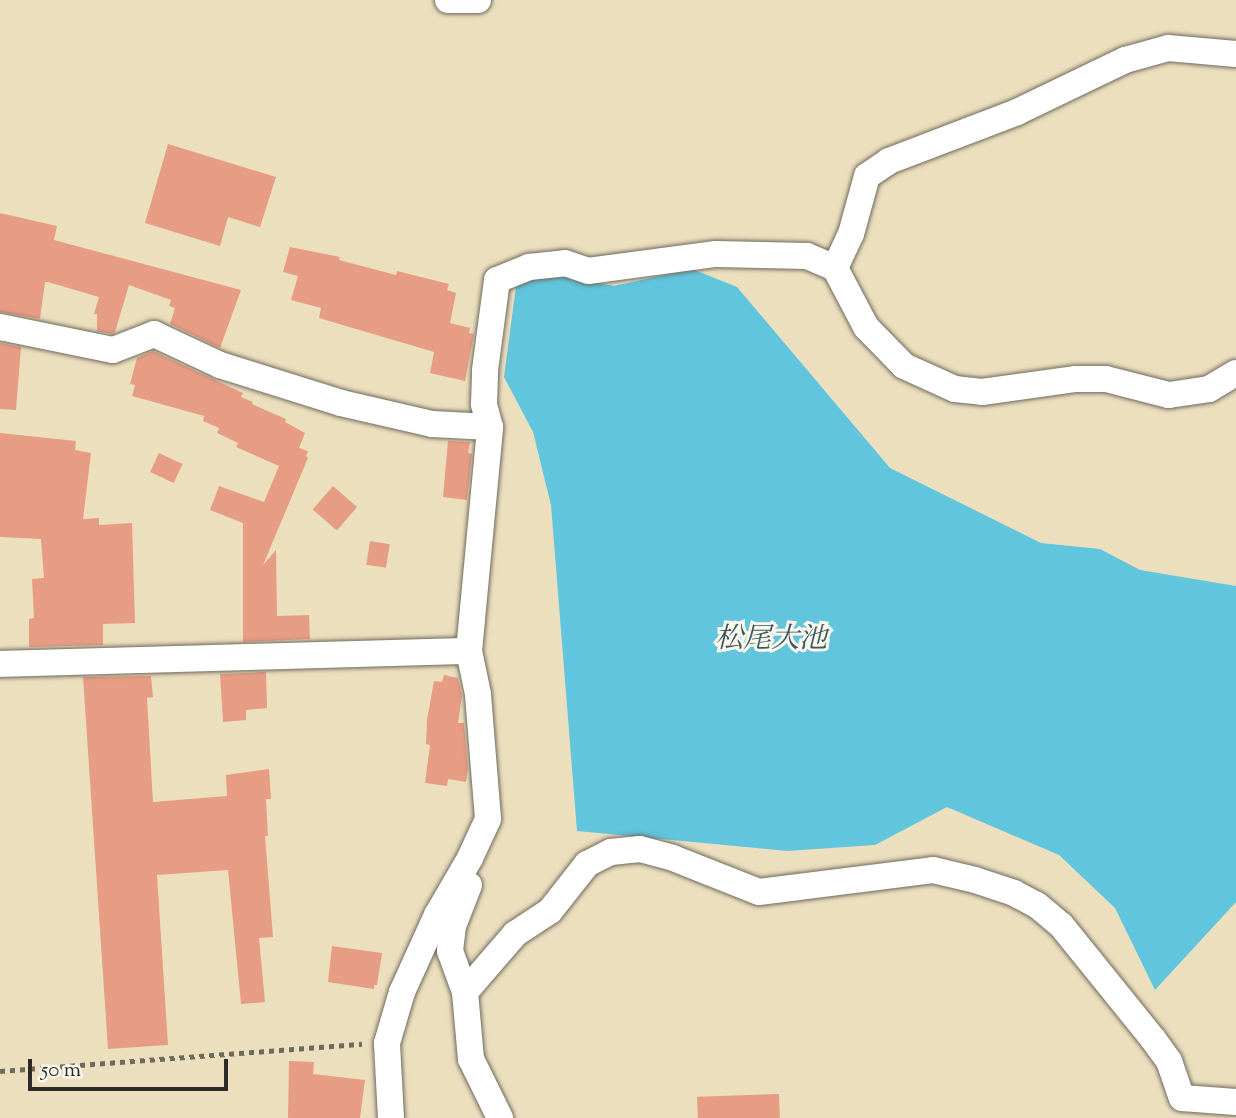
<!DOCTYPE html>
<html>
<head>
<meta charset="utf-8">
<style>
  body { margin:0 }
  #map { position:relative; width:1236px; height:1118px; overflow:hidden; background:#ecdfbe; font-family:"Sorts Mill Goudy","Noto Serif JP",serif }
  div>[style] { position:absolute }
  .water>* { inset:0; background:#60c5dd }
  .building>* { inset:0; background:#e79d84; transform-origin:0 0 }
  .path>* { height:4.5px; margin-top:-2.25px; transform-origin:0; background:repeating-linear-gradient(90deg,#6f6a5e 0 5px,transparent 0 10px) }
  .roads { filter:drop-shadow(0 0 2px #6f6a5e) drop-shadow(0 0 2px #6f6a5e) }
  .street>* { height:26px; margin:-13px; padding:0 13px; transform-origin:13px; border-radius:13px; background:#fff }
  span { translate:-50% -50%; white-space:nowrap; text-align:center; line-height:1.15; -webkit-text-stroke:6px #fbf7ec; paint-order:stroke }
  .water-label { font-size:28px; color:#3b5960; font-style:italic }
  .scale { position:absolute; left:28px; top:1059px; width:200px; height:32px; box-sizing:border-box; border:4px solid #2b2b2b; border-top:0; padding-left:9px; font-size:21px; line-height:24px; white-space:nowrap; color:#2b2b2b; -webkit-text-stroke:5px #fbf7ec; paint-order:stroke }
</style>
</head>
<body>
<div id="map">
  <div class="water">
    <div style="clip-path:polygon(692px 269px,737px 287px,890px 468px,1041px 543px,1100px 549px,1140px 570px,1236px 586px,1236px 902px,1155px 990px,1115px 908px,1059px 855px,947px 807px,875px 845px,787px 851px,577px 831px,551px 505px,533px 432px,504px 377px,517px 279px,544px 272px,614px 286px)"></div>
  </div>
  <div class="building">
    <div style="clip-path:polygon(168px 144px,276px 177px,260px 227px,228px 217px,220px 246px,145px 223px)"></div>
    <div style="clip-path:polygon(0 213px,57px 226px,54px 240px,241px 290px,220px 348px,170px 324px,175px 308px,169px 306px,171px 300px,129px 285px,115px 332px,112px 334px,97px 331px,97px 314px,94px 314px,99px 297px,48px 282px,45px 282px,40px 319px,0 312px)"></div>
    <div style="clip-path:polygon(290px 247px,340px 257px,339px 260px,396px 275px,397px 271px,449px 284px,447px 290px,456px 293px,450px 323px,470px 328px,469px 333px,474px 334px,465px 381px,430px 373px,434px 352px,319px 318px,321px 308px,291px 300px,298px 276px,283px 272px)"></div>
    <div style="clip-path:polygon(0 343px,21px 347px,16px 410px,0 409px)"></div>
    <div style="clip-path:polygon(153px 351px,243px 393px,241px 397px,253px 402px,252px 404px,286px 419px,285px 422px,305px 433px,299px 448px,308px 451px,306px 456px,308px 458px,263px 565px,276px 550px,277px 616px,309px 615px,310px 639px,243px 642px,243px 523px,210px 510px,219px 486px,264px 502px,279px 466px,236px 447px,238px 443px,217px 433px,219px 428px,203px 421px,204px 416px,132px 396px,135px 385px,130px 384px,137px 358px)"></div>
    <div style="clip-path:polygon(0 433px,76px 441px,75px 450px,91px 453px,83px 519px,99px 518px,99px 525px,132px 523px,135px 623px,103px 624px,103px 645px,29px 647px,29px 619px,34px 618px,32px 579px,44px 578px,41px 539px,0 537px)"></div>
    <div style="clip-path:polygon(448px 441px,470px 442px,468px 453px,472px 454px,467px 500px,443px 497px)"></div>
    <div style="left:159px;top:453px;width:26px;height:21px;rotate:25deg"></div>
    <div style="left:333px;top:486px;width:32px;height:31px;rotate:41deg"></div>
    <div style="left:370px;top:541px;width:20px;height:24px;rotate:9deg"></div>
    <div style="clip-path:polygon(266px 672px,267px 708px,246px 710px,246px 720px,223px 722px,220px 674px)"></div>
    <div style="clip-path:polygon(444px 675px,458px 678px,462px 696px,458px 723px,464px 723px,468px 768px,466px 782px,448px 779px,447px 786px,425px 783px,430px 745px,426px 744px,427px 720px,434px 681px,442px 682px)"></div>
    <div style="clip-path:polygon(151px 676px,153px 697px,147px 698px,153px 802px,227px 796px,226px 775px,269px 769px,271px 799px,266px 799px,268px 836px,265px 836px,273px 937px,259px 938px,265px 1002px,241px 1004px,228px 870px,157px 875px,168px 1045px,108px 1049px,83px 677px)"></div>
    <div style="clip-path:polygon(332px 946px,382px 953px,377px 985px,374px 985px,374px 989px,328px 982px)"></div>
    <div style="clip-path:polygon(289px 1061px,314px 1062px,313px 1074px,365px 1080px,360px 1118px,288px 1118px)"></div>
    <div style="left:779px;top:1094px;width:24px;height:82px;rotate:88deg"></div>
  </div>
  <div class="path">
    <div style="left:0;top:1071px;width:363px;rotate:-4.3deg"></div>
  </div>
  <div class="roads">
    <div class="street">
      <div style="left:448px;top:0;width:30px"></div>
      <div style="left:835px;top:268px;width:38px;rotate:-65deg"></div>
      <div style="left:851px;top:234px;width:60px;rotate:-74.6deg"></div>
      <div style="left:867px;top:176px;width:27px;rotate:-34deg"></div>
      <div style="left:889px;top:161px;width:137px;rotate:-20.9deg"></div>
      <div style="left:1017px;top:112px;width:120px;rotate:-25.7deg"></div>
      <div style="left:1125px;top:60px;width:45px;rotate:-15.6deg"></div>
      <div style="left:1168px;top:48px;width:68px;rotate:5deg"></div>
      <div style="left:0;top:327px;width:115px;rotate:11.5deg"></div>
      <div style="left:113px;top:350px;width:44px;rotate:-21.3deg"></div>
      <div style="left:154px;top:334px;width:73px;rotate:25.2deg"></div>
      <div style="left:220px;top:365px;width:127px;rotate:17.4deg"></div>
      <div style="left:341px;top:403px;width:93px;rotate:13deg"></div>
      <div style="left:432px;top:424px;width:58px;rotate:3deg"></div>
      <div style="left:0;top:664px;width:469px;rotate:-1.6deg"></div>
      <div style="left:469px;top:885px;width:44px;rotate:111.3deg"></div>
      <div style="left:453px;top:926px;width:25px;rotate:97deg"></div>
      <div style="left:450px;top:951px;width:44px;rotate:69.9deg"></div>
      <div style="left:465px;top:992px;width:67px;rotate:84.9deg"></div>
      <div style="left:471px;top:1059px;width:66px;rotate:63.8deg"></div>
      <div style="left:465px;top:992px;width:77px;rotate:-49.2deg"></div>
      <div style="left:515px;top:934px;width:42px;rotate:-33.3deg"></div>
      <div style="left:550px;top:911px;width:60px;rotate:-51.8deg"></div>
      <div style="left:587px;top:864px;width:27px;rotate:-27deg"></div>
      <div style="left:611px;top:852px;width:29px;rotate:-6deg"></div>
      <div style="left:640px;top:849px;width:34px;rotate:15deg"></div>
      <div style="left:673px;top:858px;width:92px;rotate:21.6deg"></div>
      <div style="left:759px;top:892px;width:175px;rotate:-7.2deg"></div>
      <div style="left:933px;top:870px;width:43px;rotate:13.4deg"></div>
      <div style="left:975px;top:880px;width:41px;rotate:18.4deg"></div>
      <div style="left:1014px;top:893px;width:26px;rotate:28deg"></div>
      <div style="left:1037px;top:905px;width:31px;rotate:40deg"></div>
      <div style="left:1061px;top:925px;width:146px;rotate:51.1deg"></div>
      <div style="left:1153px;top:1039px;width:27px;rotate:54deg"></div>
      <div style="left:1169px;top:1061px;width:39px;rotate:71deg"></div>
      <div style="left:1182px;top:1098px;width:54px;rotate:4.2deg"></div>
      <div style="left:391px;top:1118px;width:75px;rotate:-93.1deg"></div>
      <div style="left:387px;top:1043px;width:53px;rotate:-73.6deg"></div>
      <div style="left:402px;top:992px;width:85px;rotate:-65.6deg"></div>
      <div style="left:437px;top:915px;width:66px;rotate:-59.9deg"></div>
      <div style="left:470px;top:858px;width:43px;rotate:-65.2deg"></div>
      <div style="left:488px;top:819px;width:125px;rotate:-94.6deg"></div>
      <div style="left:478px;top:694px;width:44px;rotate:-101.8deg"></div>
      <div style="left:469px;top:651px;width:225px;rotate:-84.6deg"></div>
      <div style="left:490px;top:427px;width:24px;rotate:-105deg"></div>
      <div style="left:484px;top:404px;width:34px;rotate:-88deg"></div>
      <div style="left:485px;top:370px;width:91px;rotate:-82.4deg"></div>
      <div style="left:497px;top:280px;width:35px;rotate:-22deg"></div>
      <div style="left:529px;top:267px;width:36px;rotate:-6deg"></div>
      <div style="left:565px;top:263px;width:24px;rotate:19deg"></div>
      <div style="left:588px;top:271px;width:129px;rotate:-7.6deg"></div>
      <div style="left:716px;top:254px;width:91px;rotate:1.3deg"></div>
      <div style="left:807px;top:256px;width:30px;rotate:23deg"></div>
      <div style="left:835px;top:268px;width:67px;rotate:62.3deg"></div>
      <div style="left:866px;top:327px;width:54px;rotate:45.7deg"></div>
      <div style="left:904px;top:366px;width:56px;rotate:24.3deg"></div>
      <div style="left:955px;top:389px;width:27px;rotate:6deg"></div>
      <div style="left:982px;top:392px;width:95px;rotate:-7.9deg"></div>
      <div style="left:1076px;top:379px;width:30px"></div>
      <div style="left:1106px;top:379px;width:65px;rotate:14.3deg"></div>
      <div style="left:1169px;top:395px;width:40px;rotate:-8.5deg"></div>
      <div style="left:1209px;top:389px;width:31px;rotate:-31deg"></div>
    </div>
  </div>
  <div class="water-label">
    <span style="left:771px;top:640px">松尾大池</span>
  </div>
  <div class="scale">50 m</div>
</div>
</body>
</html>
